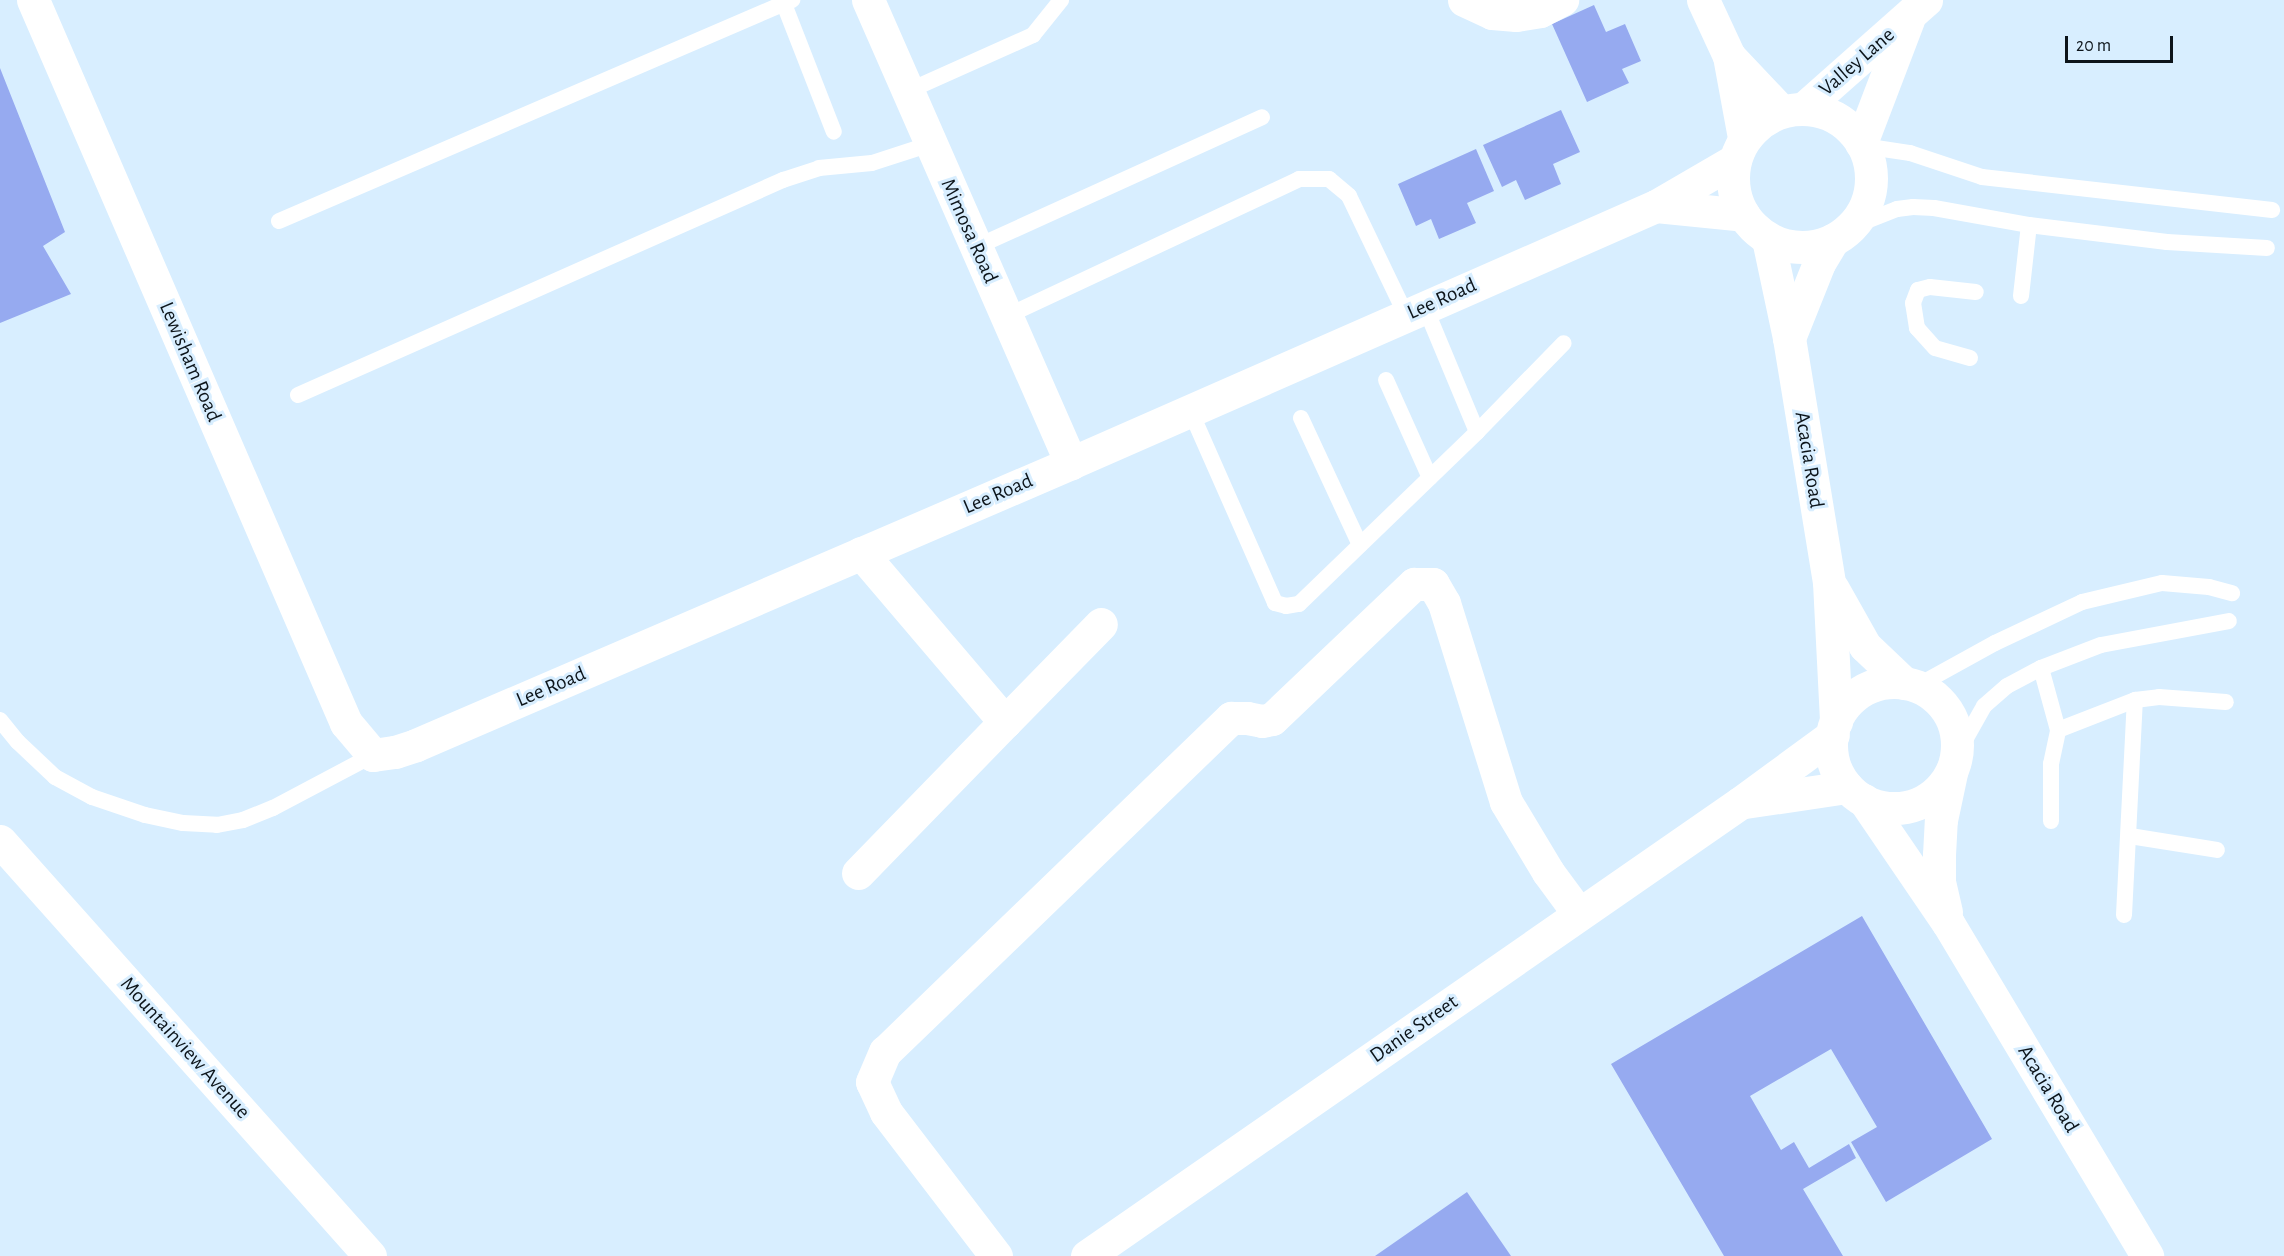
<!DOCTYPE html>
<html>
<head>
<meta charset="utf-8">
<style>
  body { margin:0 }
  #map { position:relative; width:2284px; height:1256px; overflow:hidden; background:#d8eeff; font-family:"Alegreya Sans",sans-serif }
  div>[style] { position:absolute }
  .building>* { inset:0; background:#96aaf0 }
  .lane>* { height:16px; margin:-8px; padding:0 8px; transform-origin:8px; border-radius:8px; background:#fff }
  .street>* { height:33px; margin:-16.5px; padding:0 16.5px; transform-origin:16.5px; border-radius:16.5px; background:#fff }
  .street>.ring { margin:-16.5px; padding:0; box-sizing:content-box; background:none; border:33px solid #fff; border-radius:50% }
  span { translate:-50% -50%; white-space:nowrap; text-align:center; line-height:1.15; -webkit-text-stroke:6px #d8eeff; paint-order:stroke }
  .street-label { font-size:21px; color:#0c141a }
  .scale { position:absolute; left:2065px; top:36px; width:108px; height:27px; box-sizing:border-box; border:3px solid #0c141a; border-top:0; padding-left:8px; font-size:18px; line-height:21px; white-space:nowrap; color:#0c141a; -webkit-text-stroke:4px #d8eeff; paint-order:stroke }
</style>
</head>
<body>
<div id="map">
  <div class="building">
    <div style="clip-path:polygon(1594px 5px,1606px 32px,1625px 24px,1641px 61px,1622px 69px,1629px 83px,1587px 102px,1552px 24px)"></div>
    <div style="clip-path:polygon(0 68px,65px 232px,43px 246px,71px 294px,0 323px)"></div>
    <div style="clip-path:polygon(1561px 110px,1580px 152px,1553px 164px,1561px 184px,1525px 200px,1516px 180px,1502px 187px,1483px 145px)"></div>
    <div style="clip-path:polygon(1476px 149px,1494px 191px,1467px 203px,1476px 223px,1439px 239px,1431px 219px,1416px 226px,1398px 184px)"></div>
    <div style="clip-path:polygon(1862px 916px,1992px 1139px,1886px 1202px,1851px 1142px,1877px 1127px,1831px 1049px,1750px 1096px,1781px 1150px,1794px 1142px,1809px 1168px,1849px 1144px,1856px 1158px,1803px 1189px,1843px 1256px,1724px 1256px,1611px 1064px)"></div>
    <div style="clip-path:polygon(1467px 1192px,1511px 1256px,1375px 1256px)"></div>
  </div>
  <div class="lane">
    <div style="left:784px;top:4px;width:137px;rotate:68.7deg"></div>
    <div style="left:908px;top:91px;width:137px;rotate:-24.1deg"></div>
    <div style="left:1033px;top:35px;width:45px;rotate:-51.3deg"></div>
    <div style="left:1863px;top:146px;width:48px;rotate:8.5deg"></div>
    <div style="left:1910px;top:153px;width:76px;rotate:18.4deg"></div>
    <div style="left:1982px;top:177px;width:292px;rotate:6.5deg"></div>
    <div style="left:279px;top:221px;width:559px;rotate:-23.31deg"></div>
    <div style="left:1851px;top:227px;width:49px;rotate:-21.4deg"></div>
    <div style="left:1897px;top:209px;width:16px;rotate:-7deg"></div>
    <div style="left:1913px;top:207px;width:21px;rotate:3deg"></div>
    <div style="left:1934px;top:208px;width:97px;rotate:10.1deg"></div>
    <div style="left:2029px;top:225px;width:139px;rotate:7deg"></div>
    <div style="left:2167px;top:242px;width:100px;rotate:3.4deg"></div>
    <div style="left:976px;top:247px;width:314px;rotate:-24.4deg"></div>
    <div style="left:2021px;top:296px;width:71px;rotate:-83.6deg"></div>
    <div style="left:1007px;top:316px;width:323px;rotate:-25.1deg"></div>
    <div style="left:1299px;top:179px;width:30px"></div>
    <div style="left:1329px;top:179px;width:26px;rotate:40deg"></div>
    <div style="left:1349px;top:196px;width:132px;rotate:64.4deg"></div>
    <div style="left:1970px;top:358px;width:36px;rotate:-164deg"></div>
    <div style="left:1935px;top:348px;width:27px;rotate:-132deg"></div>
    <div style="left:1917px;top:328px;width:25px;rotate:-99deg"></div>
    <div style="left:1913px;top:303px;width:14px;rotate:-69deg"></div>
    <div style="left:1918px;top:290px;width:12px;rotate:-14deg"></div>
    <div style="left:1930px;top:287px;width:46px;rotate:6.2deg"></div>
    <div style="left:1386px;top:380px;width:107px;rotate:65.8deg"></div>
    <div style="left:298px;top:395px;width:531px;rotate:-23.91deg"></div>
    <div style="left:783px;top:180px;width:38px;rotate:-18deg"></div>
    <div style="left:819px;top:168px;width:53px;rotate:-5.4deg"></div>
    <div style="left:872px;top:163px;width:62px;rotate:-17.9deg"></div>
    <div style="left:1190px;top:410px;width:211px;rotate:66.2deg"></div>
    <div style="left:1275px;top:603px;width:11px;rotate:15deg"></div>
    <div style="left:1286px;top:606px;width:13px;rotate:-9deg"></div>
    <div style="left:1299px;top:604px;width:248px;rotate:-44deg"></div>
    <div style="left:1477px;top:432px;width:135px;rotate:-112.6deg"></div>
    <div style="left:1301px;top:418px;width:140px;rotate:65.1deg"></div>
    <div style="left:1477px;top:432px;width:124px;rotate:-45.7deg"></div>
    <div style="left:2041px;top:668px;width:64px;rotate:74.7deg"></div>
    <div style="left:1917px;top:686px;width:89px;rotate:-28.9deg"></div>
    <div style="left:1995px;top:643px;width:96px;rotate:-25.2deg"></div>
    <div style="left:2082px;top:602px;width:82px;rotate:-13.4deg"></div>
    <div style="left:2162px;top:583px;width:47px;rotate:4.9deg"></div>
    <div style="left:2209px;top:587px;width:24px;rotate:15deg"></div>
    <div style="left:0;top:720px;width:28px;rotate:51deg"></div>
    <div style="left:18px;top:742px;width:51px;rotate:43.4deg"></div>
    <div style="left:55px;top:777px;width:42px;rotate:28.4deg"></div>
    <div style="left:92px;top:797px;width:56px;rotate:18.8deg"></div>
    <div style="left:145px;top:815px;width:39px;rotate:12deg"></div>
    <div style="left:183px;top:823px;width:34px;rotate:3deg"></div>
    <div style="left:217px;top:825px;width:26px;rotate:-11deg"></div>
    <div style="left:243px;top:820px;width:32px;rotate:-22deg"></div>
    <div style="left:273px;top:808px;width:113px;rotate:-27.9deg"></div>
    <div style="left:1957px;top:754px;width:55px;rotate:-60.6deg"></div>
    <div style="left:1984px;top:706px;width:30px;rotate:-41deg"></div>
    <div style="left:2007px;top:686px;width:38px;rotate:-28deg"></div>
    <div style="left:2041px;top:668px;width:64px;rotate:-21deg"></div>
    <div style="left:2101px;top:645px;width:130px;rotate:-10.6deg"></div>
    <div style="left:2051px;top:821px;width:57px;rotate:-90deg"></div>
    <div style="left:2051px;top:764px;width:35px;rotate:-78deg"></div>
    <div style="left:2058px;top:730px;width:83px;rotate:-21.3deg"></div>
    <div style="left:2135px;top:700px;width:24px;rotate:-7deg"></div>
    <div style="left:2159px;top:697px;width:67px;rotate:4.3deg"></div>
    <div style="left:2130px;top:836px;width:88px;rotate:9.1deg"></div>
    <div style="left:2124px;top:915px;width:215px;rotate:-87.1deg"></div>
  </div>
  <div class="street">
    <div style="left:33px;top:0;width:788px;rotate:66.59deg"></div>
    <div style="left:346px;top:723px;width:42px;rotate:49.8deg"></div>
    <div style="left:373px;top:755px;width:22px;rotate:-8deg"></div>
    <div style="left:395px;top:752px;width:22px;rotate:-18deg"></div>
    <div style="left:416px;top:745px;width:713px;rotate:-23.29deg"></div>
    <div style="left:1071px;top:463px;width:639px;rotate:-23.72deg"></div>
    <div style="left:1656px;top:206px;width:91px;rotate:-30.2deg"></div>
    <div style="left:868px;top:0;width:506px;rotate:66.33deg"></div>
    <div style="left:1464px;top:0;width:31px;rotate:25deg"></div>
    <div style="left:1492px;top:13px;width:24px;rotate:5deg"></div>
    <div style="left:1516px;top:15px;width:24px;rotate:-9deg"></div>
    <div style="left:1540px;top:11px;width:25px;rotate:-27deg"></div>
    <div style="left:1703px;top:0;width:62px;rotate:65.1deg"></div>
    <div style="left:1729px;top:56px;width:83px;rotate:79.6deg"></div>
    <div style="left:1729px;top:56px;width:76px;rotate:46.6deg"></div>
    <div style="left:1804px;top:108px;width:163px;rotate:-41.5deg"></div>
    <div class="ring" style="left:1733px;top:109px;width:105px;height:105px"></div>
    <div style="left:1861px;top:143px;width:132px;rotate:-69.1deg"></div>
    <div style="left:1656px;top:206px;width:88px;rotate:5.8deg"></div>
    <div style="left:1768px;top:239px;width:101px;rotate:78deg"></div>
    <div style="left:1789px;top:338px;width:247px;rotate:80.7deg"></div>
    <div style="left:1829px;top:582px;width:140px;rotate:87.1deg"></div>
    <div style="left:1789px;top:338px;width:81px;rotate:-68.2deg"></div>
    <div style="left:1819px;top:263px;width:27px;rotate:-59deg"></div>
    <div style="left:1833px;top:589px;width:65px;rotate:60.7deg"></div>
    <div style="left:1865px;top:646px;width:54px;rotate:43.5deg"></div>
    <div class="ring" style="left:1831px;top:682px;width:93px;height:93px"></div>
    <div style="left:1005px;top:722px;width:137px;rotate:-45.6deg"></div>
    <div style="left:1864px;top:800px;width:149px;rotate:55.7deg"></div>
    <div style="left:1948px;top:923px;width:388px;rotate:59.1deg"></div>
    <div style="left:1745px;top:802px;width:103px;rotate:-8.4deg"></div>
    <div style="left:0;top:841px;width:556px;rotate:48.28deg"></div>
    <div style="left:858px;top:873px;width:211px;rotate:-45.8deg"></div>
    <div style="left:1005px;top:722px;width:222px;rotate:-130.4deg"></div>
    <div style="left:1946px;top:912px;width:31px;rotate:-103deg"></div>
    <div style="left:1939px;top:882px;width:27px;rotate:-90deg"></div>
    <div style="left:1939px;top:855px;width:35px;rotate:-87deg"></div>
    <div style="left:1941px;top:820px;width:48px;rotate:-78deg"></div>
    <div style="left:996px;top:1256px;width:181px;rotate:-127.4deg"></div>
    <div style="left:886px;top:1112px;width:33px;rotate:-115deg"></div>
    <div style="left:872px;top:1082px;width:33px;rotate:-67deg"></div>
    <div style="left:885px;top:1052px;width:481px;rotate:-44deg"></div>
    <div style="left:1231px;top:718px;width:16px"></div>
    <div style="left:1247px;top:718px;width:15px;rotate:11deg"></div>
    <div style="left:1262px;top:721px;width:10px;rotate:-11deg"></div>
    <div style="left:1272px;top:719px;width:196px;rotate:-43.6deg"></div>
    <div style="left:1414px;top:584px;width:19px"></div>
    <div style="left:1433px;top:584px;width:22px;rotate:60deg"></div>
    <div style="left:1444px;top:603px;width:208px;rotate:72.7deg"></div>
    <div style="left:1506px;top:802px;width:82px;rotate:59deg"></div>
    <div style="left:1548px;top:872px;width:52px;rotate:53.6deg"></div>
    <div style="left:1087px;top:1256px;width:795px;rotate:-34.75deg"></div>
    <div style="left:1740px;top:803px;width:115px;rotate:-36.2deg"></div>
  </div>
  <div class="street-label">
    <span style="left:1857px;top:62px;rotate:-41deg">Valley Lane</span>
    <span style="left:969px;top:231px;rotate:66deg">Mimosa Road</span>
    <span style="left:1442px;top:299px;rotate:-24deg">Lee Road</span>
    <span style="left:190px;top:362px;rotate:67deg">Lewisham Road</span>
    <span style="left:1809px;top:460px;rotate:81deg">Acacia Road</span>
    <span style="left:998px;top:494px;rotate:-23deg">Lee Road</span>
    <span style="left:551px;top:687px;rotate:-23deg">Lee Road</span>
    <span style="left:1414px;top:1029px;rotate:-35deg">Danie Street</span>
    <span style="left:185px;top:1048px;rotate:48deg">Mountainview Avenue</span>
    <span style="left:2048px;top:1089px;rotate:59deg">Acacia Road</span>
  </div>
  <div class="scale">20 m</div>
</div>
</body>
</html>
